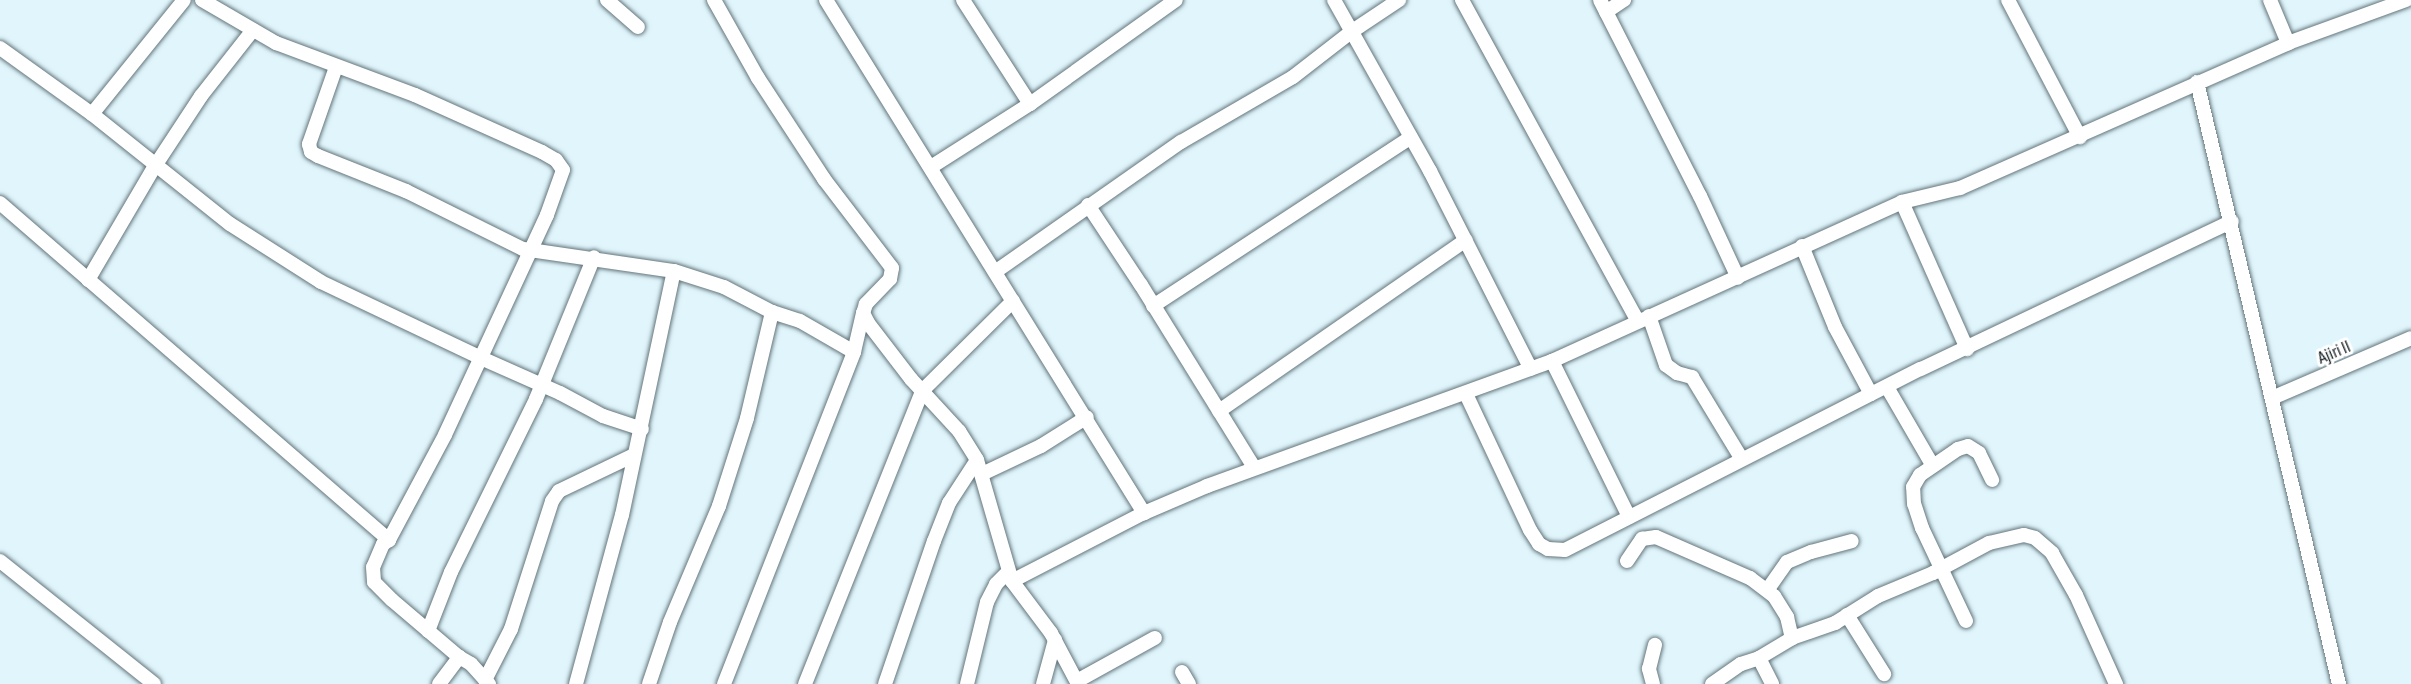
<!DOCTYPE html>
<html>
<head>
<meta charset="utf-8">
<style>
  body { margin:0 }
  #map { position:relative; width:2411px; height:684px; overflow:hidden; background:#e0f5fc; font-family:"Asap Condensed",sans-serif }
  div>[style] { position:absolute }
  .roads { filter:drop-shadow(0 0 2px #63757b) drop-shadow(0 0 2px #63757b) }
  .minor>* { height:14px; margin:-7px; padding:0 7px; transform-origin:7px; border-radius:7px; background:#fff }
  span { translate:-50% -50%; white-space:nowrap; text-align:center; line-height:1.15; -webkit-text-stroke:6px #fff; paint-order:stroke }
  .street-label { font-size:16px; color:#1e2629 }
</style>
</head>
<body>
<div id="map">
  <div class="roads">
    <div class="minor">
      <div style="left:202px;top:0;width:86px;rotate:30.2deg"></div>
      <div style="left:276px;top:43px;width:148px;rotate:20.5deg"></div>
      <div style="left:415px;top:95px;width:139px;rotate:24.2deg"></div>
      <div style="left:542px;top:152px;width:16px;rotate:30deg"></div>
      <div style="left:556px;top:160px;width:12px;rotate:55deg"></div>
      <div style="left:563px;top:170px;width:48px;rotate:109.6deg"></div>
      <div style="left:547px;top:215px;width:242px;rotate:114.9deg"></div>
      <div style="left:445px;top:435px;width:119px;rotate:118.1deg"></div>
      <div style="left:389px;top:540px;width:7px;rotate:146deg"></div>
      <div style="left:383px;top:544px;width:25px;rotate:113deg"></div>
      <div style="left:373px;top:567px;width:15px;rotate:86deg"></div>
      <div style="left:374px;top:582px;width:25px;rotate:45deg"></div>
      <div style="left:392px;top:600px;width:88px;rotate:40.4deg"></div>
      <div style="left:459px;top:657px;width:14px;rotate:30deg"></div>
      <div style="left:471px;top:664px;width:27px;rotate:48deg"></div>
      <div style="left:607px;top:0;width:41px;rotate:41.1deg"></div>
      <div style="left:714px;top:0;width:90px;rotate:60.6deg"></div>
      <div style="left:758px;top:78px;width:121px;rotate:56.8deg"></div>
      <div style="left:824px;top:179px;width:112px;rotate:52.6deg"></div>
      <div style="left:892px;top:268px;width:11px;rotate:100deg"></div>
      <div style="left:890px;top:279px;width:35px;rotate:134deg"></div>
      <div style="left:866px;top:304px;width:9px;rotate:108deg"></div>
      <div style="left:863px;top:313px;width:11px;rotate:63deg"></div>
      <div style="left:868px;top:323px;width:71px;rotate:52.5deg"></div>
      <div style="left:911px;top:379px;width:71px;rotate:47.3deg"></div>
      <div style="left:959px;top:431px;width:34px;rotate:58deg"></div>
      <div style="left:977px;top:460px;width:126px;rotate:73.9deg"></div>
      <div style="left:1012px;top:581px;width:65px;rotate:53.1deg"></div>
      <div style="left:1051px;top:633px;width:58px;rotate:62.1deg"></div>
      <div style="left:826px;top:0;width:604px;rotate:58.21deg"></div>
      <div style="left:963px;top:0;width:124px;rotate:57.2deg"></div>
      <div style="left:1334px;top:0;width:196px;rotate:60.7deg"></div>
      <div style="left:1430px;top:171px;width:222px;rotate:63deg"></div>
      <div style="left:1462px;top:0;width:366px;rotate:61.3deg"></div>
      <div style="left:1600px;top:0;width:220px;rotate:63deg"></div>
      <div style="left:1700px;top:196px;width:90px;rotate:65.1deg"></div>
      <div style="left:2008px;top:0;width:155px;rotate:62.3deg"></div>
      <div style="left:2270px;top:0;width:47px;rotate:67.3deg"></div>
      <div style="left:1606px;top:12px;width:22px;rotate:-34deg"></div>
      <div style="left:0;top:48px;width:113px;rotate:35.7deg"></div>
      <div style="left:92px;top:114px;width:176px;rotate:38.6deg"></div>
      <div style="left:230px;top:224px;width:108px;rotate:32.5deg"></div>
      <div style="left:321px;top:282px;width:177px;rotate:25.4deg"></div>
      <div style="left:481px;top:358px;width:86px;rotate:23.9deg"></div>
      <div style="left:560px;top:393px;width:49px;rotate:28.1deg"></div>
      <div style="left:603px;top:416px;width:41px;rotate:18.4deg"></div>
      <div style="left:336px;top:67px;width:82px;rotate:109.3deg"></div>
      <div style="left:309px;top:144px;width:8px;rotate:76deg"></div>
      <div style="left:311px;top:152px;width:8px;rotate:30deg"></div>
      <div style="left:318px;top:156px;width:95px;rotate:21.7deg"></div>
      <div style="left:406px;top:191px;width:131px;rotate:26.4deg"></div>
      <div style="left:523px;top:249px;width:153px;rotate:8.3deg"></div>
      <div style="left:674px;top:271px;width:52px;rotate:17.7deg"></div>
      <div style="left:724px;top:287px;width:54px;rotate:27.5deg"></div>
      <div style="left:772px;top:312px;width:29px;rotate:18deg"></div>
      <div style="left:800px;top:321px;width:62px;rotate:29.9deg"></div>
      <div style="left:2197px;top:82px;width:619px;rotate:76.73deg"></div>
      <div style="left:92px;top:114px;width:146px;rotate:-51.1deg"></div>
      <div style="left:931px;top:167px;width:117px;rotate:-32.5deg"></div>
      <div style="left:1030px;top:104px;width:179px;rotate:-35.5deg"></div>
      <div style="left:1902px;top:202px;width:161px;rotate:66.1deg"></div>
      <div style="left:0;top:203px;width:515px;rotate:40.9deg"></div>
      <div style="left:1088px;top:205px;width:96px;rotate:56.5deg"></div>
      <div style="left:1141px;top:285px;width:214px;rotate:58.2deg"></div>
      <div style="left:1802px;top:246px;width:87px;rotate:67.8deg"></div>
      <div style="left:1835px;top:327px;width:76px;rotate:61.8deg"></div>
      <div style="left:995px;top:272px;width:227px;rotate:-35deg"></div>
      <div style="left:1181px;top:142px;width:129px;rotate:-30.1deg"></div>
      <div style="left:1293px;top:77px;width:73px;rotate:-37.8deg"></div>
      <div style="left:1351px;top:32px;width:58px;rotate:-33.7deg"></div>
      <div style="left:88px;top:280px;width:132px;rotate:-59.6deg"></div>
      <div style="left:155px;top:166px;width:84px;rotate:-56.7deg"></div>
      <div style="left:201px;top:96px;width:84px;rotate:-51.8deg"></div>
      <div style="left:1153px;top:306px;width:308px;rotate:-33.2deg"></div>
      <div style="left:1649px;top:316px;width:52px;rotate:70.9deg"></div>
      <div style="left:1666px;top:365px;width:14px;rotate:36deg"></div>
      <div style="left:1677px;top:373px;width:16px;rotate:15deg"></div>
      <div style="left:1692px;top:377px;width:95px;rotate:58.8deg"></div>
      <div style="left:1552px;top:361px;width:174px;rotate:63.7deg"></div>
      <div style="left:1887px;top:387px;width:91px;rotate:59.8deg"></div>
      <div style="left:1466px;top:394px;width:150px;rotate:64.8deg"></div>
      <div style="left:1530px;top:530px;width:17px;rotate:57deg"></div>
      <div style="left:1539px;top:544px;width:10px;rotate:29deg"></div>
      <div style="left:1548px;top:549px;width:17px;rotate:3deg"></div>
      <div style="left:1565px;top:550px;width:399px;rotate:-27deg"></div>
      <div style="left:1921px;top:369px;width:344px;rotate:-25.4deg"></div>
      <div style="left:2272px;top:398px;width:151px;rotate:-23.3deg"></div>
      <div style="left:1219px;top:411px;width:300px;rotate:-34.7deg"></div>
      <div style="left:982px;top:474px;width:65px;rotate:-25.4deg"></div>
      <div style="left:1041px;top:446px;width:54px;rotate:-32.2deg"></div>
      <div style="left:0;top:561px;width:197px;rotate:38.6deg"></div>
      <div style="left:1627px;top:561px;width:27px;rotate:-56deg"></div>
      <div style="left:1642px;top:539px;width:14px;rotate:-8deg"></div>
      <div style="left:1656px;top:537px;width:103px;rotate:23.6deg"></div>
      <div style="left:1750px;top:578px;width:30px;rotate:37deg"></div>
      <div style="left:1774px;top:596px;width:25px;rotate:58deg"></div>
      <div style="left:1787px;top:617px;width:22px;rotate:77deg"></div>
      <div style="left:1012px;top:581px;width:148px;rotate:-27.3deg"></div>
      <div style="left:1144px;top:513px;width:69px;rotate:-23.2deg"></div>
      <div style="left:1207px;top:486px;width:367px;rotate:-19.9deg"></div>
      <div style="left:1552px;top:361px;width:384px;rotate:-24.4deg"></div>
      <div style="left:1902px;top:202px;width:60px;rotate:-13.6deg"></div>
      <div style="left:1960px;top:188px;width:359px;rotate:-23.8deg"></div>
      <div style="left:2288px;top:43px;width:126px;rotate:-20deg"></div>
      <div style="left:1768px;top:589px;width:33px;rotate:-55deg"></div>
      <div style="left:1787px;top:562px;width:26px;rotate:-23deg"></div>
      <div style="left:1811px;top:552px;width:42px;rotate:-15deg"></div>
      <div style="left:1847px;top:615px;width:70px;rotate:57.9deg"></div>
      <div style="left:1966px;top:621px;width:103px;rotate:-115.3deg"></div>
      <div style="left:1922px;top:528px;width:25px;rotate:-108deg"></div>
      <div style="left:1914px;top:504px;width:17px;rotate:-93deg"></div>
      <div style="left:1913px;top:487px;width:14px;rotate:-60deg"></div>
      <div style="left:1920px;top:475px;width:46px;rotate:-34.4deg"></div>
      <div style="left:1958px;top:449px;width:10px;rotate:-17deg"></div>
      <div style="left:1968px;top:446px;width:13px;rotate:32deg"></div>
      <div style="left:1979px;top:453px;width:30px;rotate:64deg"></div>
      <div style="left:428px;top:631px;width:63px;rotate:-68.7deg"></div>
      <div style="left:451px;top:572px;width:193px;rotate:-63.8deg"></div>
      <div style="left:536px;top:399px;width:153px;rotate:-67.8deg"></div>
      <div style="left:1759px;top:658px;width:29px;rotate:63deg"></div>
      <div style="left:1182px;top:672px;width:14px;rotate:60deg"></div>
      <div style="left:485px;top:680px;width:57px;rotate:-63deg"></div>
      <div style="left:511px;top:629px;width:134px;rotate:-72.2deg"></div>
      <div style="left:552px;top:501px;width:12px;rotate:-55deg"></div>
      <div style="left:559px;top:491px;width:83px;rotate:-25.6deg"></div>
      <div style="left:1077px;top:681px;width:89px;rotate:-28.9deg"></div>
      <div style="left:439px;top:684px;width:34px;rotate:-53deg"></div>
      <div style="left:576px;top:684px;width:175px;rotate:-74.8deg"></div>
      <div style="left:622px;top:515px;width:249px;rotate:-78deg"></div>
      <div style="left:649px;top:684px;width:65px;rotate:-71.3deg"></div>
      <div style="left:670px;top:622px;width:126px;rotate:-67.1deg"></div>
      <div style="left:719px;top:506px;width:92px;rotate:-72.3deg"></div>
      <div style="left:747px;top:418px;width:109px;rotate:-76.7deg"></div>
      <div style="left:724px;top:684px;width:357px;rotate:-68.6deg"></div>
      <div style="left:854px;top:352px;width:40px;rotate:-77deg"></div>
      <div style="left:805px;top:684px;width:315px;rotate:-68.2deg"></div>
      <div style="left:922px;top:391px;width:128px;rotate:-44.7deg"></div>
      <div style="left:885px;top:684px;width:151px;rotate:-71.1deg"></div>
      <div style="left:934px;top:541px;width:41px;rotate:-68.5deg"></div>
      <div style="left:949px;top:503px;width:51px;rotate:-56.9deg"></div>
      <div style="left:967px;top:684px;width:84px;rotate:-76.3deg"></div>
      <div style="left:987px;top:602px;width:20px;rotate:-63deg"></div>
      <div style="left:996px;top:584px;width:17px;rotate:-45deg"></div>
      <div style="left:1043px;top:684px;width:46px;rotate:-74.7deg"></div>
      <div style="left:1653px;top:684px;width:16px;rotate:-105deg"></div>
      <div style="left:1649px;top:669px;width:25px;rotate:-76deg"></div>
      <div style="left:1712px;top:684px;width:35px;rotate:-35deg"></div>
      <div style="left:1741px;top:664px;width:19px;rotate:-18deg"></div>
      <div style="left:1759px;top:658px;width:39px;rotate:-31deg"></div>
      <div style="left:1792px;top:638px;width:46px;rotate:-19.2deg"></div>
      <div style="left:1835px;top:623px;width:51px;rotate:-32.1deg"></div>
      <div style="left:1878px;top:596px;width:60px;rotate:-22.7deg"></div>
      <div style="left:1933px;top:573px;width:64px;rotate:-28.2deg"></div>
      <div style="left:1989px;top:543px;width:36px;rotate:-13deg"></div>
      <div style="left:2024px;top:535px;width:11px;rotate:15deg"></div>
      <div style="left:2035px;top:538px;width:23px;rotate:41deg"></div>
      <div style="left:2052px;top:553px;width:48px;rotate:60.3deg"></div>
      <div style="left:2076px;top:595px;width:98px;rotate:65.8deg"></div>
    </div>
  </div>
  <div class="street-label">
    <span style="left:2334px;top:352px;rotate:-23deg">Ajiri II</span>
  </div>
</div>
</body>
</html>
